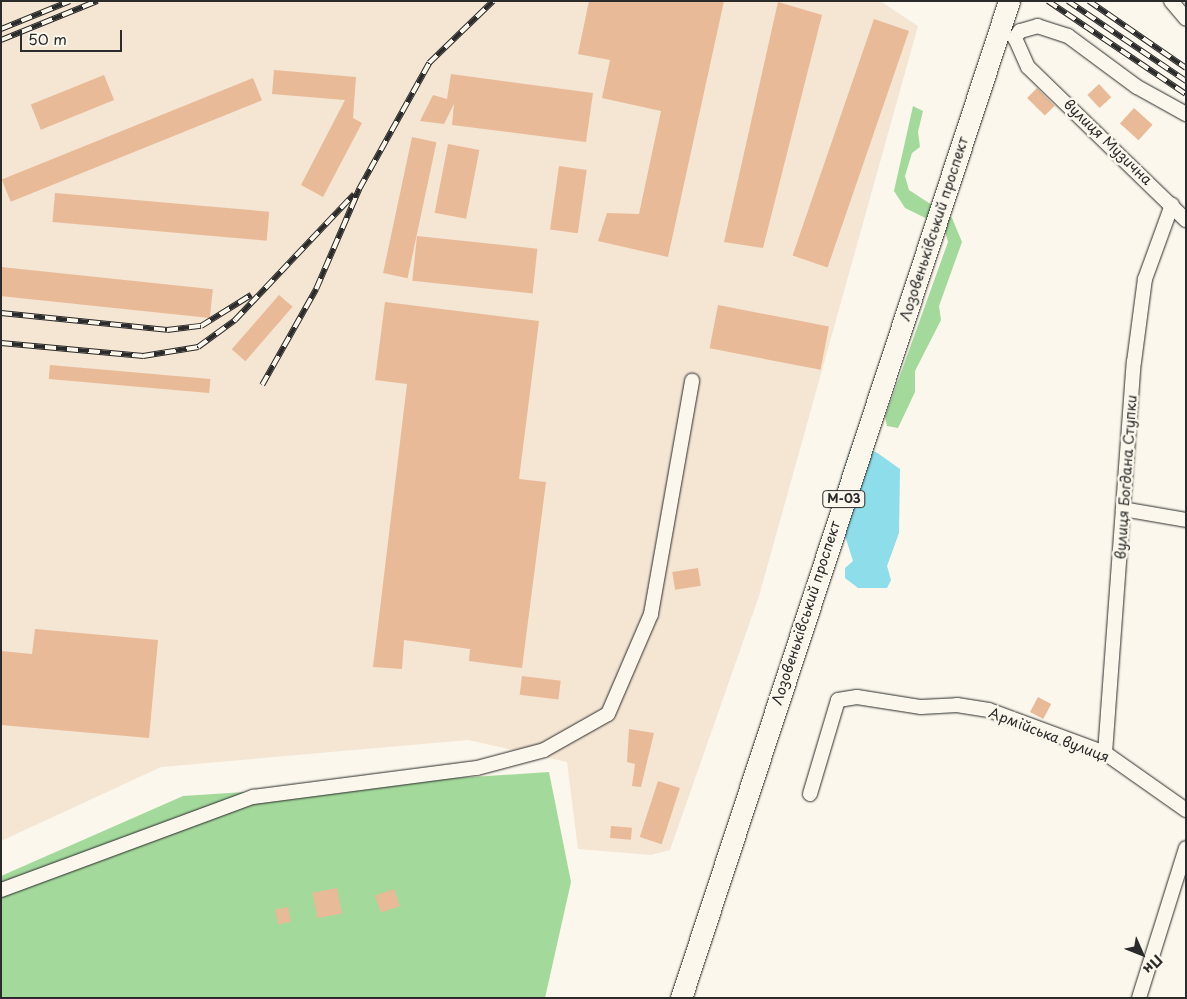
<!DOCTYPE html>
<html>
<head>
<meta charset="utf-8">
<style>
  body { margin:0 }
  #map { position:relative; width:1187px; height:999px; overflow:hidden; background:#fbf7ec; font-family:"Playpen Sans",sans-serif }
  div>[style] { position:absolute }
  .built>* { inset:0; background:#f5e5d3 }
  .green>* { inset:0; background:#a4d99c }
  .water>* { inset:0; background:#8dddea }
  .building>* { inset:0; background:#e8ba98; transform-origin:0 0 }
  .roads { filter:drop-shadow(0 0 1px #2b2b2b) drop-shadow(0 0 1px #2b2b2b) }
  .minor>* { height:14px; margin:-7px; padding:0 7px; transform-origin:7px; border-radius:7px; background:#fbf7ec }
  .highway>* { height:21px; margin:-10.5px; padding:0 10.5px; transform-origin:10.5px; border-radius:10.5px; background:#fbf7ec }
  .rail>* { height:5.5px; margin-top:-2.75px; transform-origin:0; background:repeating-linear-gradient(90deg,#fbf7ec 0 11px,#2b2b2b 0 22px); box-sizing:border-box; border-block:1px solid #2b2b2b }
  span { translate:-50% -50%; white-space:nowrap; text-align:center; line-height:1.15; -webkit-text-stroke:5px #fbf7ec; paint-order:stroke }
  .shield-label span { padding:1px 4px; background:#fbf7ec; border:1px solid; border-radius:4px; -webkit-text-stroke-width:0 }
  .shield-label { font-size:12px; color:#2b2b2b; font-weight:700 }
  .street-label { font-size:14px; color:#2b2b2b }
  .frame { position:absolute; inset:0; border:2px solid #2b2b2b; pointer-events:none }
  .north { position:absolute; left:1117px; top:929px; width:50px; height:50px; -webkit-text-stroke:4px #fbf7ec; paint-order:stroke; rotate:134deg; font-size:14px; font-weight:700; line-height:20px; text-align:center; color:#2b2b2b }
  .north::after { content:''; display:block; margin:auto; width:18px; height:22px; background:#2b2b2b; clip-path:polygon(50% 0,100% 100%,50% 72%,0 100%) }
  .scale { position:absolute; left:20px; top:30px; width:102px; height:22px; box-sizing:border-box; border:2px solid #2b2b2b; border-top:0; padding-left:6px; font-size:15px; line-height:18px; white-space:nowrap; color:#2b2b2b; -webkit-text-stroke:4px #fbf7ec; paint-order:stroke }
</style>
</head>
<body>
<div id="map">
  <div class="built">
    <div style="clip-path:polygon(1px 1px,880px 1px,918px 26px,759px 596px,670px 850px,651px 855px,578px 849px,567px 762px,468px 740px,161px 767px,1px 841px)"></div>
  </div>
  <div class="green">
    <div style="clip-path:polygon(913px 106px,923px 111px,918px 132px,920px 147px,912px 153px,905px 176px,909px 190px,952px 218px,962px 242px,939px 306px,941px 320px,915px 371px,915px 392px,898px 428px,887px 426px,885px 417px,948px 242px,944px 227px,905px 208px,894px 191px)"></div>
    <div style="clip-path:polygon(549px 772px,571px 882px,545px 998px,1px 998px,1px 876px,183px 796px)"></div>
  </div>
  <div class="water">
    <div style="clip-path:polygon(851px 447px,876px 452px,900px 469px,899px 533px,887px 566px,891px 580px,887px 588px,858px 588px,845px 578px,845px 568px,853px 561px,834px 501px)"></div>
  </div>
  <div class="building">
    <div style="clip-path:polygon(589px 1px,724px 1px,668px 257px,598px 241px,607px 213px,639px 214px,661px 111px,602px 98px,610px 60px,578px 54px)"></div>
    <div style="clip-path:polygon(778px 2px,822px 15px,763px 248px,724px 242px)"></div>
    <div style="left:874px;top:19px;width:37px;height:250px;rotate:19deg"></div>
    <div style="clip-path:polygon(274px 70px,356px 77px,353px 118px,362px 123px,323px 197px,301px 185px,345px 100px,272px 94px)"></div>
    <div style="clip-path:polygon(451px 74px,593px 93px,586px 142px,452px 125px,454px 104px,444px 124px,420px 121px,433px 95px,447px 99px)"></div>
    <div style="left:104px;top:75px;width:27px;height:79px;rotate:68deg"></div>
    <div style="left:253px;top:78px;width:24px;height:271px;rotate:68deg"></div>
    <div style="left:1099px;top:84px;width:18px;height:16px;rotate:47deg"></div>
    <div style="left:1037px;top:88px;width:25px;height:14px;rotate:45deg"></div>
    <div style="left:1134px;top:108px;width:25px;height:21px;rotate:42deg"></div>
    <div style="left:412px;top:137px;width:25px;height:139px;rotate:12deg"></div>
    <div style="left:448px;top:144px;width:32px;height:70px;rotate:11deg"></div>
    <div style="left:559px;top:166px;width:28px;height:64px;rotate:8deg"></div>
    <div style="left:55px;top:193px;width:215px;height:29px;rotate:5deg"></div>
    <div style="left:417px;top:236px;width:121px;height:45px;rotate:6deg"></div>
    <div style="left:1px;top:267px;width:213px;height:29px;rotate:6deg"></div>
    <div style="left:279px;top:295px;width:18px;height:72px;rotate:41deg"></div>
    <div style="clip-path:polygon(385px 302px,539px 321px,519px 479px,546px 482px,522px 668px,469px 661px,470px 649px,404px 640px,402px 669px,373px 667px,407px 384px,375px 380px)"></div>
    <div style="left:718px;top:305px;width:113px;height:44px;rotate:11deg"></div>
    <div style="left:50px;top:365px;width:161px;height:14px;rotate:5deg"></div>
    <div style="left:698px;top:568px;width:18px;height:26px;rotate:81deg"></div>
    <div style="clip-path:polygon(35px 629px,158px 640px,149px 738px,1px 725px,1px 651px,32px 654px)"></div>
    <div style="left:522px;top:676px;width:39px;height:19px;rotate:7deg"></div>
    <div style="left:1038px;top:697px;width:15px;height:17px;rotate:28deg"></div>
    <div style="clip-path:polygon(629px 729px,654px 733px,641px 787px,632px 786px,635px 764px,627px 762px)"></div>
    <div style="left:658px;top:781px;width:23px;height:59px;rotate:18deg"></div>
    <div style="left:611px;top:826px;width:21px;height:12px;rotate:5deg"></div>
    <div style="left:337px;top:888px;width:26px;height:25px;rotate:79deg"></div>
    <div style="left:394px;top:889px;width:18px;height:20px;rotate:71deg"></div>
    <div style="left:288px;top:907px;width:15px;height:13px;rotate:79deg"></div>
  </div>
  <div class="roads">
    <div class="minor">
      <div style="left:1171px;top:1px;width:23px;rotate:50deg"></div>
      <div style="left:1186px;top:114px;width:56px;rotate:-151.1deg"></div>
      <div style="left:1137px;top:87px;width:86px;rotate:-143.5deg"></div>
      <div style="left:1068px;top:36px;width:32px;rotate:-162deg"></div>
      <div style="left:1038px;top:26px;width:19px;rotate:164deg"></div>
      <div style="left:1020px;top:31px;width:9px;rotate:126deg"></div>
      <div style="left:1015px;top:38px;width:32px;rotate:66deg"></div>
      <div style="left:1028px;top:67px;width:220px;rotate:44.1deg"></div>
      <div style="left:1123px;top:509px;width:64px;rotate:9.9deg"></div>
      <div style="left:1105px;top:753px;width:392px;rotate:-85.8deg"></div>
      <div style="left:1134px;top:362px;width:84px;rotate:-82.5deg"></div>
      <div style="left:1145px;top:279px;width:79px;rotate:-70deg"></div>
      <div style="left:810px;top:794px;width:98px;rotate:-73.4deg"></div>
      <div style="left:838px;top:700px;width:19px;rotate:-9deg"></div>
      <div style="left:857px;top:697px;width:65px;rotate:8.9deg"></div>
      <div style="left:921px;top:707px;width:36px;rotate:-3deg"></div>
      <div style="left:957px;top:705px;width:32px;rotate:9deg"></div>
      <div style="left:989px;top:710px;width:124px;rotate:20.3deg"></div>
      <div style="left:1105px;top:753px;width:99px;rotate:35.1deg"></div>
      <div style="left:1px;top:890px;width:269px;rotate:-20.3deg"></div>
      <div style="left:253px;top:797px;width:226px;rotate:-7.4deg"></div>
      <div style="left:477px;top:768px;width:69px;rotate:-15deg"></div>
      <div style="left:544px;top:750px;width:73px;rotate:-29.4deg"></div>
      <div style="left:608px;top:714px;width:109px;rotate:-66.7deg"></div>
      <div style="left:651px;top:614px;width:237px;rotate:-80deg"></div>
      <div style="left:1139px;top:998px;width:157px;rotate:-72.6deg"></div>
    </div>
    <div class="highway">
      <div style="left:681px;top:998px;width:1050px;rotate:-71.79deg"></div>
    </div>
  </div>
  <div class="rail">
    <div style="left:1048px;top:1px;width:166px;rotate:34deg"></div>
    <div style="left:1068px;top:1px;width:143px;rotate:34.1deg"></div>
    <div style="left:1089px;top:1px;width:118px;rotate:34.6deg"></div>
    <div style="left:1px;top:29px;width:74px;rotate:-22.1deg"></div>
    <div style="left:1px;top:40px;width:104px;rotate:-22.1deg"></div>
    <div style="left:1px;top:313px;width:167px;rotate:5.8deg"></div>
    <div style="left:167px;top:330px;width:34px;rotate:-7deg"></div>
    <div style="left:201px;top:326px;width:59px;rotate:-31.8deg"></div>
    <div style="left:1px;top:343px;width:143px;rotate:5.2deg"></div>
    <div style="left:143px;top:356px;width:56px;rotate:-9.3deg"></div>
    <div style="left:198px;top:347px;width:46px;rotate:-36.1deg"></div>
    <div style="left:235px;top:320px;width:173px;rotate:-46.6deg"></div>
    <div style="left:262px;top:385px;width:110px;rotate:-60.6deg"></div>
    <div style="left:316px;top:289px;width:109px;rotate:-66.7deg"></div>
    <div style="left:359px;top:189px;width:144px;rotate:-60.9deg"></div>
    <div style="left:429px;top:63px;width:89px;rotate:-44.1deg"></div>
  </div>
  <div class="shield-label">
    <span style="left:844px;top:499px">М-03</span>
  </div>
  <div class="street-label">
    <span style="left:1108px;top:142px;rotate:44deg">вулиця Музична</span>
    <span style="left:934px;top:229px;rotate:-72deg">Лозовеньківський проспект</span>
    <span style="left:1126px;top:477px;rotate:-86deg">вулиця Богдана Ступки</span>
    <span style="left:806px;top:613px;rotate:-72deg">Лозовеньківський проспект</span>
    <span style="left:1049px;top:735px;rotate:21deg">Армійська вулиця</span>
  </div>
  <div class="frame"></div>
  <div class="north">Пн</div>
  <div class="scale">50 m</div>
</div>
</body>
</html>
